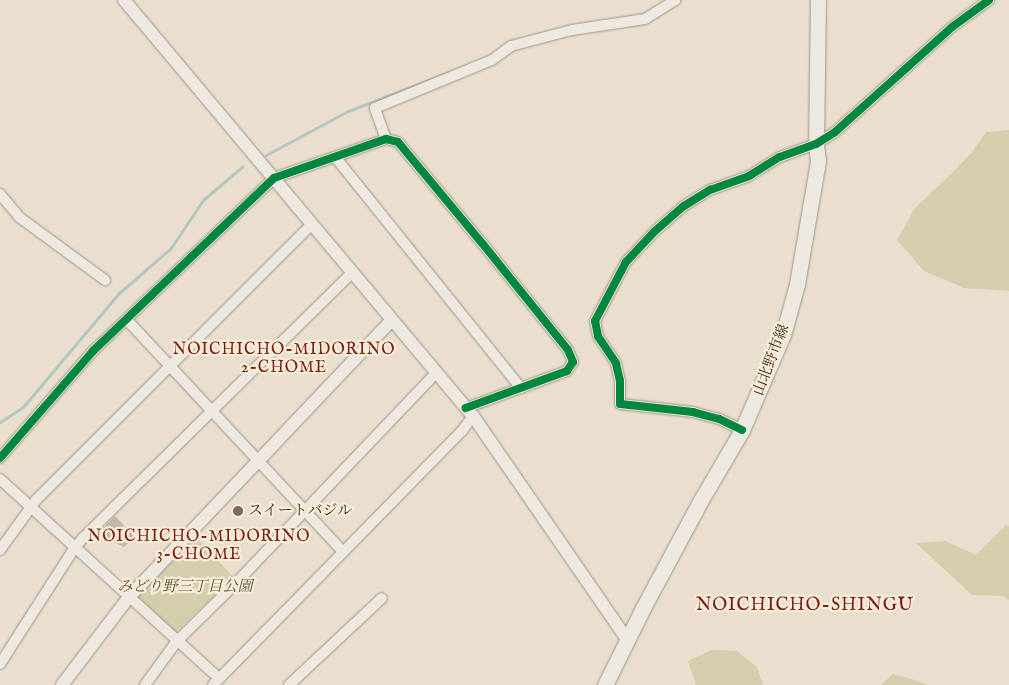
<!DOCTYPE html>
<html>
<head>
<meta charset="utf-8">
<style>
  body { margin:0 }
  #map { position:relative; width:1009px; height:685px; overflow:hidden; background:#eadfcf; font-family:"IM FELL English","Noto Serif JP",serif }
  div>[style] { position:absolute }
  .green>* { inset:0; background:#d4ceac; transform-origin:0 0 }
  .stream>* { height:3px; margin:-1.5px; padding:0 1.5px; transform-origin:1.5px; border-radius:1.5px; background:#b5c6c1 }
  .building>* { inset:0; background:#c7b5a6 }
  .roads { filter:drop-shadow(0 0 1px #9e9589) drop-shadow(0 0 1px #9e9589) }
  .minor>* { height:10px; margin:-5px; padding:0 5px; transform-origin:5px; border-radius:5px; background:#ede8e0 }
  .tertiary>* { height:12px; margin:-6px; padding:0 6px; transform-origin:6px; border-radius:6px; background:#ede8e0 }
  .secondary>* { height:15px; margin:-7.5px; padding:0 7.5px; transform-origin:7.5px; border-radius:7.5px; background:#ede8e0 }
  .cycleway>* { height:8px; margin:-4px; padding:0 4px; transform-origin:4px; border-radius:4px; background:#00873e }
  .dots>* { width:14px; height:14px; translate:-50% -50%; box-sizing:border-box; border:2px solid #f8ecd9; border-radius:50% }
  span { translate:-50% -50%; white-space:nowrap; text-align:center; line-height:1.15; -webkit-text-stroke:4.5px #f8ecd9; paint-order:stroke }
  .street-label { font-size:15px; color:#3f2d18 }
  .poi-label { font-size:15px; color:#3f2d18 }
  .left { translate:0 -50%; text-align:left }
  .park-label { font-size:15px; color:#605236; font-style:italic }
  .neighbourhood-label { font-size:16px; color:#7a1f14; letter-spacing:1px }
  .quarter-label { font-size:18px; color:#7a1f14; letter-spacing:1px }
</style>
</head>
<body>
<div id="map">
  <div class="green">
    <div style="clip-path:polygon(1009px 130px,1009px 291px,964px 288px,924px 271px,897px 240px,915px 208px,952px 173px,973px 151px,986px 132px)"></div>
    <div style="clip-path:polygon(1006px 525px,1009px 526px,1009px 600px,1003px 596px,972px 595px,916px 543px,945px 541px,976px 555px)"></div>
    <div style="left:197px;top:538px;width:54px;height:85px;rotate:47deg"></div>
    <div style="clip-path:polygon(711px 650px,737px 651px,757px 667px,763px 685px,696px 685px,688px 661px)"></div>
    <div style="clip-path:polygon(893px 674px,918px 681px,928px 685px,881px 685px)"></div>
  </div>
  <div class="stream">
    <div style="left:266px;top:155px;width:93px;rotate:-28.2deg"></div>
    <div style="left:348px;top:111px;width:134px;rotate:-21deg"></div>
    <div style="left:0;top:422px;width:27px;rotate:-33deg"></div>
    <div style="left:23px;top:407px;width:148px;rotate:-49.9deg"></div>
    <div style="left:118px;top:294px;width:70px;rotate:-41deg"></div>
    <div style="left:171px;top:248px;width:58px;rotate:-56.3deg"></div>
    <div style="left:203px;top:200px;width:52px;rotate:-40.4deg"></div>
  </div>
  <div class="building">
    <div style="clip-path:polygon(115px 516px,135px 537px,124px 547px,109px 540px,99px 532px)"></div>
  </div>
  <div class="roads">
    <div class="minor">
      <div style="left:386px;top:139px;width:33px;rotate:-110deg"></div>
      <div style="left:375px;top:108px;width:126px;rotate:-22.3deg"></div>
      <div style="left:492px;top:60px;width:24px;rotate:-36deg"></div>
      <div style="left:511px;top:46px;width:63px;rotate:-14.7deg"></div>
      <div style="left:572px;top:30px;width:74px;rotate:-8.6deg"></div>
      <div style="left:645px;top:19px;width:36px;rotate:-32deg"></div>
      <div style="left:336px;top:158px;width:295px;rotate:51.2deg"></div>
      <div style="left:0;top:194px;width:30px;rotate:50deg"></div>
      <div style="left:19px;top:217px;width:107px;rotate:36.2deg"></div>
      <div style="left:127px;top:320px;width:317px;rotate:47deg"></div>
      <div style="left:742px;top:430px;width:25px;rotate:-154deg"></div>
      <div style="left:719px;top:419px;width:27px;rotate:-165deg"></div>
      <div style="left:693px;top:412px;width:73px;rotate:-173.7deg"></div>
      <div style="left:620px;top:404px;width:23px;rotate:-90deg"></div>
      <div style="left:620px;top:381px;width:18px;rotate:-103deg"></div>
      <div style="left:616px;top:363px;width:32px;rotate:-124deg"></div>
      <div style="left:598px;top:336px;width:15px;rotate:-101deg"></div>
      <div style="left:595px;top:321px;width:67px;rotate:-62.3deg"></div>
      <div style="left:626px;top:262px;width:42px;rotate:-46.9deg"></div>
      <div style="left:655px;top:231px;width:38px;rotate:-41deg"></div>
      <div style="left:684px;top:206px;width:31px;rotate:-32deg"></div>
      <div style="left:710px;top:190px;width:41px;rotate:-19.7deg"></div>
      <div style="left:749px;top:176px;width:36px;rotate:-32deg"></div>
      <div style="left:780px;top:157px;width:38px;rotate:-20deg"></div>
      <div style="left:816px;top:144px;width:22px;rotate:-32deg"></div>
      <div style="left:835px;top:132px;width:157px;rotate:-41.9deg"></div>
      <div style="left:952px;top:27px;width:46px;rotate:-36.1deg"></div>
      <div style="left:0;top:458px;width:142px;rotate:-49deg"></div>
      <div style="left:93px;top:351px;width:250px;rotate:-43.7deg"></div>
      <div style="left:274px;top:178px;width:119px;rotate:-19.2deg"></div>
      <div style="left:386px;top:139px;width:12px;rotate:14deg"></div>
      <div style="left:398px;top:142px;width:131px;rotate:50.3deg"></div>
      <div style="left:482px;top:243px;width:137px;rotate:51.2deg"></div>
      <div style="left:568px;top:350px;width:13px;rotate:67deg"></div>
      <div style="left:573px;top:362px;width:11px;rotate:124deg"></div>
      <div style="left:567px;top:371px;width:108px;rotate:159.9deg"></div>
      <div style="left:0;top:479px;width:296px;rotate:42.3deg"></div>
      <div style="left:0;top:550px;width:62px;rotate:-54.2deg"></div>
      <div style="left:36px;top:500px;width:390px;rotate:-45deg"></div>
      <div style="left:0;top:664px;width:139px;rotate:-57.3deg"></div>
      <div style="left:75px;top:547px;width:12px;rotate:-48deg"></div>
      <div style="left:83px;top:538px;width:379px;rotate:-44.6deg"></div>
      <div style="left:145px;top:685px;width:54px;rotate:-54deg"></div>
      <div style="left:177px;top:641px;width:83px;rotate:-44.5deg"></div>
      <div style="left:236px;top:583px;width:290px;rotate:-46.4deg"></div>
      <div style="left:213px;top:685px;width:356px;rotate:-45.6deg"></div>
      <div style="left:462px;top:431px;width:19px;rotate:-54deg"></div>
      <div style="left:289px;top:685px;width:127px;rotate:-43.1deg"></div>
    </div>
    <div class="tertiary">
      <div style="left:124px;top:0;width:543px;rotate:50.01deg"></div>
      <div style="left:473px;top:416px;width:271px;rotate:55.4deg"></div>
      <div style="left:62px;top:685px;width:111px;rotate:-52.7deg"></div>
      <div style="left:129px;top:597px;width:381px;rotate:-46.5deg"></div>
    </div>
    <div class="secondary">
      <div style="left:605px;top:685px;width:86px;rotate:-63.7deg"></div>
      <div style="left:643px;top:608px;width:123px;rotate:-61.8deg"></div>
      <div style="left:701px;top:500px;width:81px;rotate:-59.6deg"></div>
      <div style="left:742px;top:430px;width:103px;rotate:-66.7deg"></div>
      <div style="left:783px;top:335px;width:53px;rotate:-74.6deg"></div>
      <div style="left:797px;top:284px;width:125px;rotate:-80.3deg"></div>
      <div style="left:818px;top:161px;width:17px;rotate:-97deg"></div>
      <div style="left:816px;top:144px;width:144px;rotate:-89.2deg"></div>
    </div>
  </div>
  <div class="cycleway">
    <div style="left:742px;top:430px;width:25px;rotate:-154deg"></div>
    <div style="left:719px;top:419px;width:27px;rotate:-165deg"></div>
    <div style="left:693px;top:412px;width:73px;rotate:-173.7deg"></div>
    <div style="left:620px;top:404px;width:23px;rotate:-90deg"></div>
    <div style="left:620px;top:381px;width:18px;rotate:-103deg"></div>
    <div style="left:616px;top:363px;width:32px;rotate:-124deg"></div>
    <div style="left:598px;top:336px;width:15px;rotate:-101deg"></div>
    <div style="left:595px;top:321px;width:67px;rotate:-62.3deg"></div>
    <div style="left:626px;top:262px;width:42px;rotate:-46.9deg"></div>
    <div style="left:655px;top:231px;width:38px;rotate:-41deg"></div>
    <div style="left:684px;top:206px;width:31px;rotate:-32deg"></div>
    <div style="left:710px;top:190px;width:41px;rotate:-19.7deg"></div>
    <div style="left:749px;top:176px;width:36px;rotate:-32deg"></div>
    <div style="left:780px;top:157px;width:38px;rotate:-20deg"></div>
    <div style="left:816px;top:144px;width:22px;rotate:-32deg"></div>
    <div style="left:835px;top:132px;width:157px;rotate:-41.9deg"></div>
    <div style="left:952px;top:27px;width:46px;rotate:-36.1deg"></div>
    <div style="left:0;top:458px;width:142px;rotate:-49deg"></div>
    <div style="left:93px;top:351px;width:250px;rotate:-43.7deg"></div>
    <div style="left:274px;top:178px;width:119px;rotate:-19.2deg"></div>
    <div style="left:386px;top:139px;width:12px;rotate:14deg"></div>
    <div style="left:398px;top:142px;width:131px;rotate:50.3deg"></div>
    <div style="left:482px;top:243px;width:137px;rotate:51.2deg"></div>
    <div style="left:568px;top:350px;width:13px;rotate:67deg"></div>
    <div style="left:573px;top:362px;width:11px;rotate:124deg"></div>
    <div style="left:567px;top:371px;width:108px;rotate:159.9deg"></div>
  </div>
  <div class="dots">
    <div style="left:238px;top:511px;background:#7b6b58"></div>
  </div>
  <div class="street-label">
    <span style="left:771px;top:360px;rotate:-69deg">山北野市線</span>
  </div>
  <div class="poi-label">
    <span class="left" style="left:248px;top:511px">スイートバジル</span>
  </div>
  <div class="park-label">
    <span style="left:185px;top:587px">みどり野三丁目公園</span>
  </div>
  <div class="neighbourhood-label">
    <span style="left:284px;top:359px">NOICHICHO-MIDORINO<br>2-CHOME</span>
    <span style="left:199px;top:546px">NOICHICHO-MIDORINO<br>3-CHOME</span>
  </div>
  <div class="quarter-label">
    <span style="left:805px;top:606px">NOICHICHO-SHINGU</span>
  </div>
</div>
</body>
</html>
